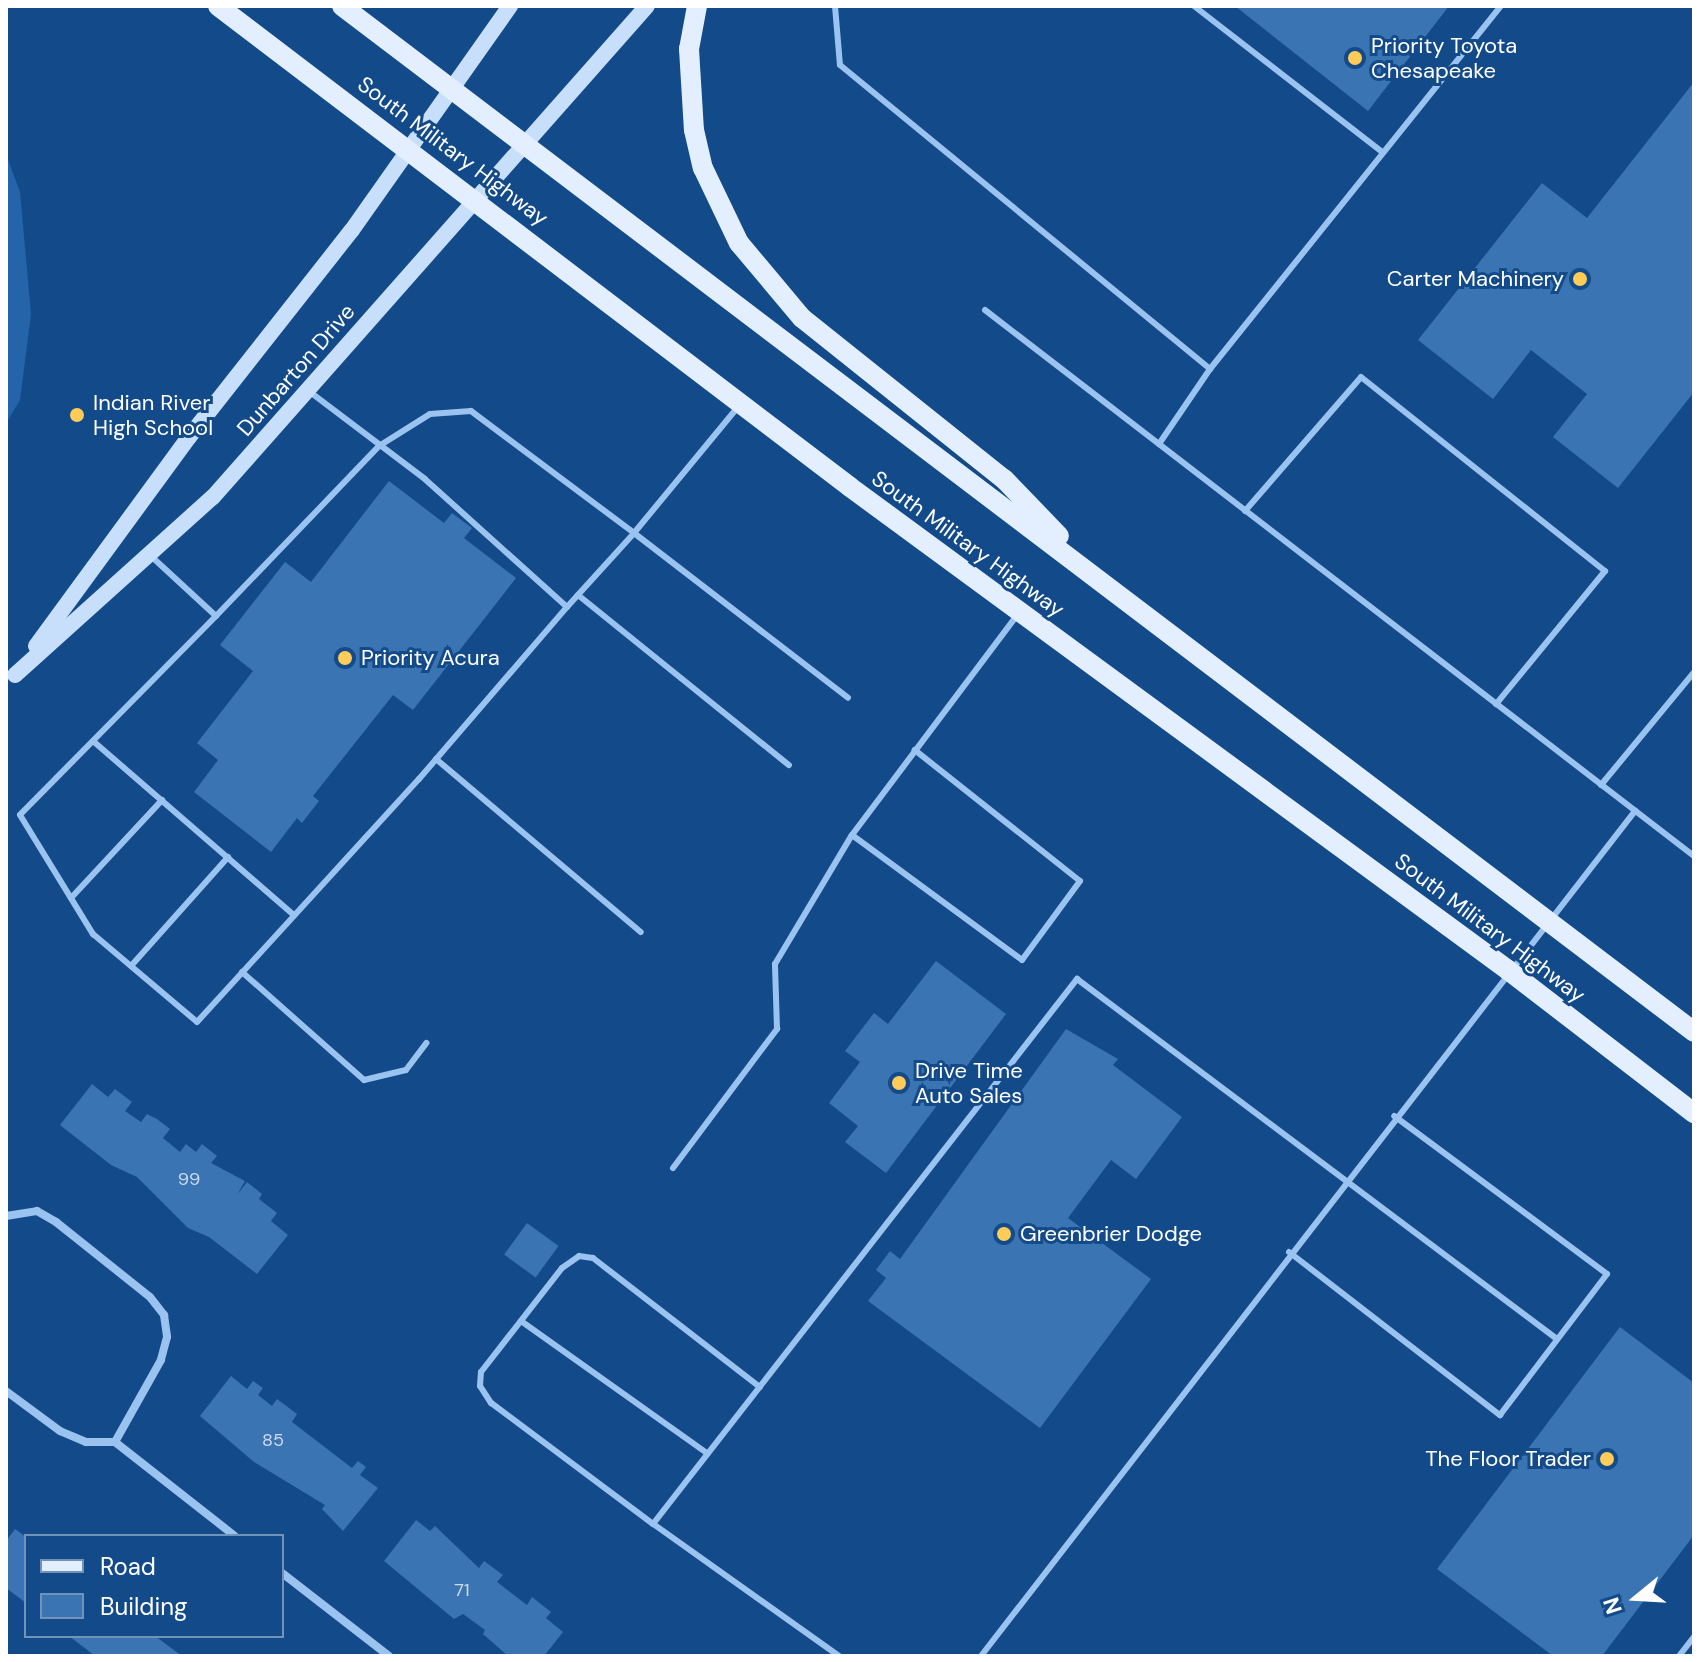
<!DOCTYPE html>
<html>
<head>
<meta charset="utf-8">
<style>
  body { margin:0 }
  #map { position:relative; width:1700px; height:1662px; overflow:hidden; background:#134a8a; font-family:"DM Sans",sans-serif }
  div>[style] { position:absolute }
  .green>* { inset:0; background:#2564a9 }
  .building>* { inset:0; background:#3b74b3; transform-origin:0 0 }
  .lane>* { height:6px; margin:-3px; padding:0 3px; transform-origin:3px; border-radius:3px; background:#9ac3f0 }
  .street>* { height:8px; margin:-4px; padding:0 4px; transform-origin:4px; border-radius:4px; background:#9ac3f0 }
  .secondary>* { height:16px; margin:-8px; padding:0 8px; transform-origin:8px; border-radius:8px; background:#c8dffb }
  .primary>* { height:20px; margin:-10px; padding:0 10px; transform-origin:10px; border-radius:10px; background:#e3efff }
  .dots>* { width:22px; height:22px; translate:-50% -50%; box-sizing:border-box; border:4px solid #134a8a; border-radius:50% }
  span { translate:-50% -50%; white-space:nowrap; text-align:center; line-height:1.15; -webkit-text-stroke:6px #134a8a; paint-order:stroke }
  .number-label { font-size:18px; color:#cedcec }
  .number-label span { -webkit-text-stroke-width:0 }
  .poi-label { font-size:22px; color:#fff }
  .left { translate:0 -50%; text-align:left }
  .right { translate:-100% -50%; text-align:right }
  .street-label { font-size:22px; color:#fff }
  .frame { position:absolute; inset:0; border:8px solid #fff; pointer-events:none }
  .legend { position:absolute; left:24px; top:1534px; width:260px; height:104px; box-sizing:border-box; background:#134a8a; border:2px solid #7192b9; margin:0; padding:10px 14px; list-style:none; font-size:24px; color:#fff }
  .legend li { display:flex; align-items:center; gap:16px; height:40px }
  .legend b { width:40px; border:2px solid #7192b9 }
  .north { position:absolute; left:1596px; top:1558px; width:80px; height:80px; -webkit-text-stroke:6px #134a8a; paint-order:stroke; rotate:252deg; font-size:22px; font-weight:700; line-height:32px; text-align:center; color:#fff }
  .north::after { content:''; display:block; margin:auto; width:28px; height:36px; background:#fff; clip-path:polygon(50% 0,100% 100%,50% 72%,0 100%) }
</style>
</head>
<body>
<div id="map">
  <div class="green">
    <div style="clip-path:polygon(6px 154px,20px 192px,31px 314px,20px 400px,6px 423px)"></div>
  </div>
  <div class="building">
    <div style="clip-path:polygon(1235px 6px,1449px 6px,1368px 111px)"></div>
    <div style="clip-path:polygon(1694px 82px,1694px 392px,1618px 488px,1553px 437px,1587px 394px,1531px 350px,1493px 399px,1418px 340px,1542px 183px,1587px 218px)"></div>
    <div style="clip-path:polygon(389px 481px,444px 523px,452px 513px,472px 528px,464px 538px,516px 578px,413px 710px,393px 695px,313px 796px,319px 801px,302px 823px,297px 818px,271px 852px,194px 792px,218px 760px,197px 743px,253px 671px,220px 645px,285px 562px,311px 582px)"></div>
    <div style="clip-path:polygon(936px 961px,1006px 1014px,886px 1173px,845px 1142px,858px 1126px,829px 1103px,860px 1062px,845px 1051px,874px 1013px,888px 1024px)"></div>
    <div style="clip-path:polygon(1066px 1029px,1118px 1059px,1113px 1065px,1182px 1117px,1136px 1179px,1111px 1160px,1068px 1218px,1151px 1279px,1040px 1428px,868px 1301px,886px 1278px,876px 1270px,890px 1251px,900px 1259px)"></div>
    <div style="clip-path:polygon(92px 1084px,108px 1097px,115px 1089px,132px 1102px,125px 1111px,141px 1122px,147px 1114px,157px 1119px,170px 1129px,163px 1138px,180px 1152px,186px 1144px,196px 1152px,202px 1144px,217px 1156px,211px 1163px,245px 1181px,237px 1195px,247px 1182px,262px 1194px,259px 1199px,277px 1213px,271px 1221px,288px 1235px,257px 1274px,209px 1237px,188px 1228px,137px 1177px,111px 1165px,60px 1125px)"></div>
    <div style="left:527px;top:1223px;width:39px;height:39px;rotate:36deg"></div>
    <div style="clip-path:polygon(1620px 1327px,1694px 1383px,1694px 1535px,1602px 1656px,1553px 1656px,1437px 1569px)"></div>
    <div style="clip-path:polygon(231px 1376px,247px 1389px,253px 1381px,263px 1388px,258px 1395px,272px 1406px,277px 1399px,297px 1414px,292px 1422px,352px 1468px,358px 1461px,366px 1467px,360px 1475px,378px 1488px,343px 1531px,322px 1509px,325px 1505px,254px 1462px,200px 1416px)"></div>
    <div style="clip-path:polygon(416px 1520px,430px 1531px,435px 1526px,479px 1568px,484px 1561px,503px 1575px,497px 1582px,527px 1605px,532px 1597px,551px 1612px,546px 1618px,563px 1632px,544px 1656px,508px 1656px,483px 1634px,485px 1630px,463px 1614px,454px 1619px,384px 1561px)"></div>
    <div style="clip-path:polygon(15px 1529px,26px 1537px,26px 1603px,6px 1588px,6px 1541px)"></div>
    <div style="clip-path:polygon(69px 1636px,155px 1636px,182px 1656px,95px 1656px)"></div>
  </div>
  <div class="lane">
    <div style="left:835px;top:6px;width:59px;rotate:85.2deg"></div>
    <div style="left:840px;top:65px;width:479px;rotate:39.4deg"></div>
    <div style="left:1194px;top:6px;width:238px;rotate:37.8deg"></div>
    <div style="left:985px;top:310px;width:895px;rotate:37.6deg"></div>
    <div style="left:1159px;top:444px;width:91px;rotate:-55.8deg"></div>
    <div style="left:1210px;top:369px;width:465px;rotate:-51.3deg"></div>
    <div style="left:1245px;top:511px;width:177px;rotate:-49.1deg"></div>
    <div style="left:1361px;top:377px;width:312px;rotate:38.5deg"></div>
    <div style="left:1605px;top:571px;width:172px;rotate:129.3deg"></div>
    <div style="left:152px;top:557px;width:87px;rotate:42.7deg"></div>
    <div style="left:216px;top:616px;width:236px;rotate:-46.2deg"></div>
    <div style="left:379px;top:446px;width:60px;rotate:-32.1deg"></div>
    <div style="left:430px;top:414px;width:41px;rotate:-4.2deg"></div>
    <div style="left:471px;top:411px;width:204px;rotate:36.8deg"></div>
    <div style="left:634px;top:533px;width:163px;rotate:-50.5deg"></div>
    <div style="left:578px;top:595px;width:271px;rotate:38.9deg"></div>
    <div style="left:567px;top:607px;width:100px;rotate:-47.8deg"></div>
    <div style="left:634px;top:533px;width:270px;rotate:37.6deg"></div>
    <div style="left:216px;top:616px;width:279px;rotate:134.6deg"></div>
    <div style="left:20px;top:815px;width:140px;rotate:58.5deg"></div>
    <div style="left:93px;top:934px;width:136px;rotate:40.2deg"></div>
    <div style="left:197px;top:1022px;width:329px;rotate:-47.6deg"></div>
    <div style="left:419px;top:779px;width:227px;rotate:-49.3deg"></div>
    <div style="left:567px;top:607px;width:191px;rotate:-138deg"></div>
    <div style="left:425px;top:479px;width:144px;rotate:-142.9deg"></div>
    <div style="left:93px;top:741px;width:266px;rotate:40.9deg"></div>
    <div style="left:436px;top:759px;width:268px;rotate:40.2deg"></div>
    <div style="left:1601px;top:785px;width:146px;rotate:-50.5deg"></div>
    <div style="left:852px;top:835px;width:211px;rotate:36.3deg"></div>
    <div style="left:1022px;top:960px;width:98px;rotate:-53.7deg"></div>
    <div style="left:1080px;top:881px;width:211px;rotate:-141.6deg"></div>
    <div style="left:71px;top:898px;width:134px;rotate:-47.1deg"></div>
    <div style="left:131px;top:966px;width:146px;rotate:-48.3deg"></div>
    <div style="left:242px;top:972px;width:163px;rotate:41.5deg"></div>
    <div style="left:364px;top:1080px;width:43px;rotate:-13.4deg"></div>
    <div style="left:406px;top:1070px;width:34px;rotate:-53deg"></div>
    <div style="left:673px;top:1168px;width:174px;rotate:-53.2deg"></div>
    <div style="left:777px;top:1029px;width:65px;rotate:-91.8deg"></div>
    <div style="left:775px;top:964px;width:150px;rotate:-59.2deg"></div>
    <div style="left:852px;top:835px;width:275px;rotate:-53.1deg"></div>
    <div style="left:1289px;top:1252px;width:267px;rotate:37.7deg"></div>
    <div style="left:1500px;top:1415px;width:177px;rotate:-52.8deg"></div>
    <div style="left:1607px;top:1274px;width:265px;rotate:-143.4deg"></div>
    <div style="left:521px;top:1321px;width:229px;rotate:35.4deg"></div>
    <div style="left:653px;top:1524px;width:202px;rotate:-143.2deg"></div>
    <div style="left:491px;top:1403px;width:20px;rotate:-123deg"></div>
    <div style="left:480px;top:1386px;width:14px;rotate:-86deg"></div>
    <div style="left:481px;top:1372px;width:132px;rotate:-52.1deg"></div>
    <div style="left:562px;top:1268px;width:21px;rotate:-35deg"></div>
    <div style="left:579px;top:1256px;width:14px;rotate:8deg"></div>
    <div style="left:593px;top:1258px;width:211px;rotate:37.7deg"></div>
    <div style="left:839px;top:1656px;width:228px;rotate:-144.6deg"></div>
    <div style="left:653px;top:1524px;width:691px;rotate:-52.12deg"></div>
    <div style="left:1077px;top:979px;width:600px;rotate:36.87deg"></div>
    <div style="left:981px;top:1656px;width:1069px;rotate:-52.26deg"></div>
    <div style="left:1679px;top:1656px;width:24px;rotate:-52deg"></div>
  </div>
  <div class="street">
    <div style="left:6px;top:1216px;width:31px;rotate:-9deg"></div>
    <div style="left:37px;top:1211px;width:22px;rotate:30deg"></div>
    <div style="left:56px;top:1222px;width:120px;rotate:38.6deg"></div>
    <div style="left:150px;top:1297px;width:23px;rotate:52deg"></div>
    <div style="left:164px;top:1315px;width:22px;rotate:82deg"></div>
    <div style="left:167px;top:1337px;width:24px;rotate:105deg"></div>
    <div style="left:161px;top:1360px;width:94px;rotate:119.3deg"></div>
    <div style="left:115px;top:1442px;width:29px;rotate:180deg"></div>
    <div style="left:86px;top:1442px;width:28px;rotate:-157deg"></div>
    <div style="left:60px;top:1431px;width:67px;rotate:-143.5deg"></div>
    <div style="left:115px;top:1442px;width:152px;rotate:38.1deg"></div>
    <div style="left:282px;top:1573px;width:135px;rotate:37.8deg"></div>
  </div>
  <div class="secondary">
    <div style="left:36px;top:646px;width:259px;rotate:-53.8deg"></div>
    <div style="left:189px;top:437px;width:263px;rotate:-51.8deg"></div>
    <div style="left:352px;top:230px;width:274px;rotate:-54.8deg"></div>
    <div style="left:15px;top:675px;width:266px;rotate:-42deg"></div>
    <div style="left:213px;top:497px;width:655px;rotate:-48.53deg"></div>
  </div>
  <div class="primary">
    <div style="left:218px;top:6px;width:794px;rotate:37.27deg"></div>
    <div style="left:850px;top:487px;width:816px;rotate:36.28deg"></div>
    <div style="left:1508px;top:970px;width:235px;rotate:37.6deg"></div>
    <div style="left:342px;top:6px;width:1697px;rotate:37.19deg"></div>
    <div style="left:697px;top:6px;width:44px;rotate:100.5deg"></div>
    <div style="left:689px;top:49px;width:81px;rotate:86.5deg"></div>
    <div style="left:694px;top:130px;width:39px;rotate:77deg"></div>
    <div style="left:703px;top:168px;width:83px;rotate:64.4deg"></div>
    <div style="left:739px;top:243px;width:98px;rotate:50deg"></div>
    <div style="left:802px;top:318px;width:258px;rotate:38.6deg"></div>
    <div style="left:1004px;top:479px;width:79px;rotate:46deg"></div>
  </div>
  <div class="dots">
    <div style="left:1355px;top:58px;background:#ffcb59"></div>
    <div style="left:1580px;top:279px;background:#ffcb59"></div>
    <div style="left:77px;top:415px;background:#ffcb59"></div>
    <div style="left:345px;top:658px;background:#ffcb59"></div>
    <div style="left:899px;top:1083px;background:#ffcb59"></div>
    <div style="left:1004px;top:1234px;background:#ffcb59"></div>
    <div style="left:1607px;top:1459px;background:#ffcb59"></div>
  </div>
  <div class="number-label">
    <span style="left:189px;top:1179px">99</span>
    <span style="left:273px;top:1440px">85</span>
    <span style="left:462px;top:1590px">71</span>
  </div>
  <div class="poi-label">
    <span class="left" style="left:1371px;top:58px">Priority Toyota<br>Chesapeake</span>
    <span class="right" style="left:1564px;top:279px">Carter Machinery</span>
    <span class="left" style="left:93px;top:415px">Indian River<br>High School</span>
    <span class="left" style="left:361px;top:658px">Priority Acura</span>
    <span class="left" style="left:915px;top:1083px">Drive Time<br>Auto Sales</span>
    <span class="left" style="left:1020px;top:1234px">Greenbrier Dodge</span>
    <span class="right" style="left:1591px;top:1459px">The Floor Trader</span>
  </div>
  <div class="street-label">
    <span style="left:453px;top:151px;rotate:37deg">South Military Highway</span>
    <span style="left:296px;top:370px;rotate:-49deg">Dunbarton Drive</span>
    <span style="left:968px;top:544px;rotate:36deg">South Military Highway</span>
    <span style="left:1490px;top:928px;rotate:37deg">South Military Highway</span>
  </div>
  <div class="frame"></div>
  <ul class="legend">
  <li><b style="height:10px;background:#e3efff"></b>Road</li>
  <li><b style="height:22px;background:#3b74b3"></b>Building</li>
  </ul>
  <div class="north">N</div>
</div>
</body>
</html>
